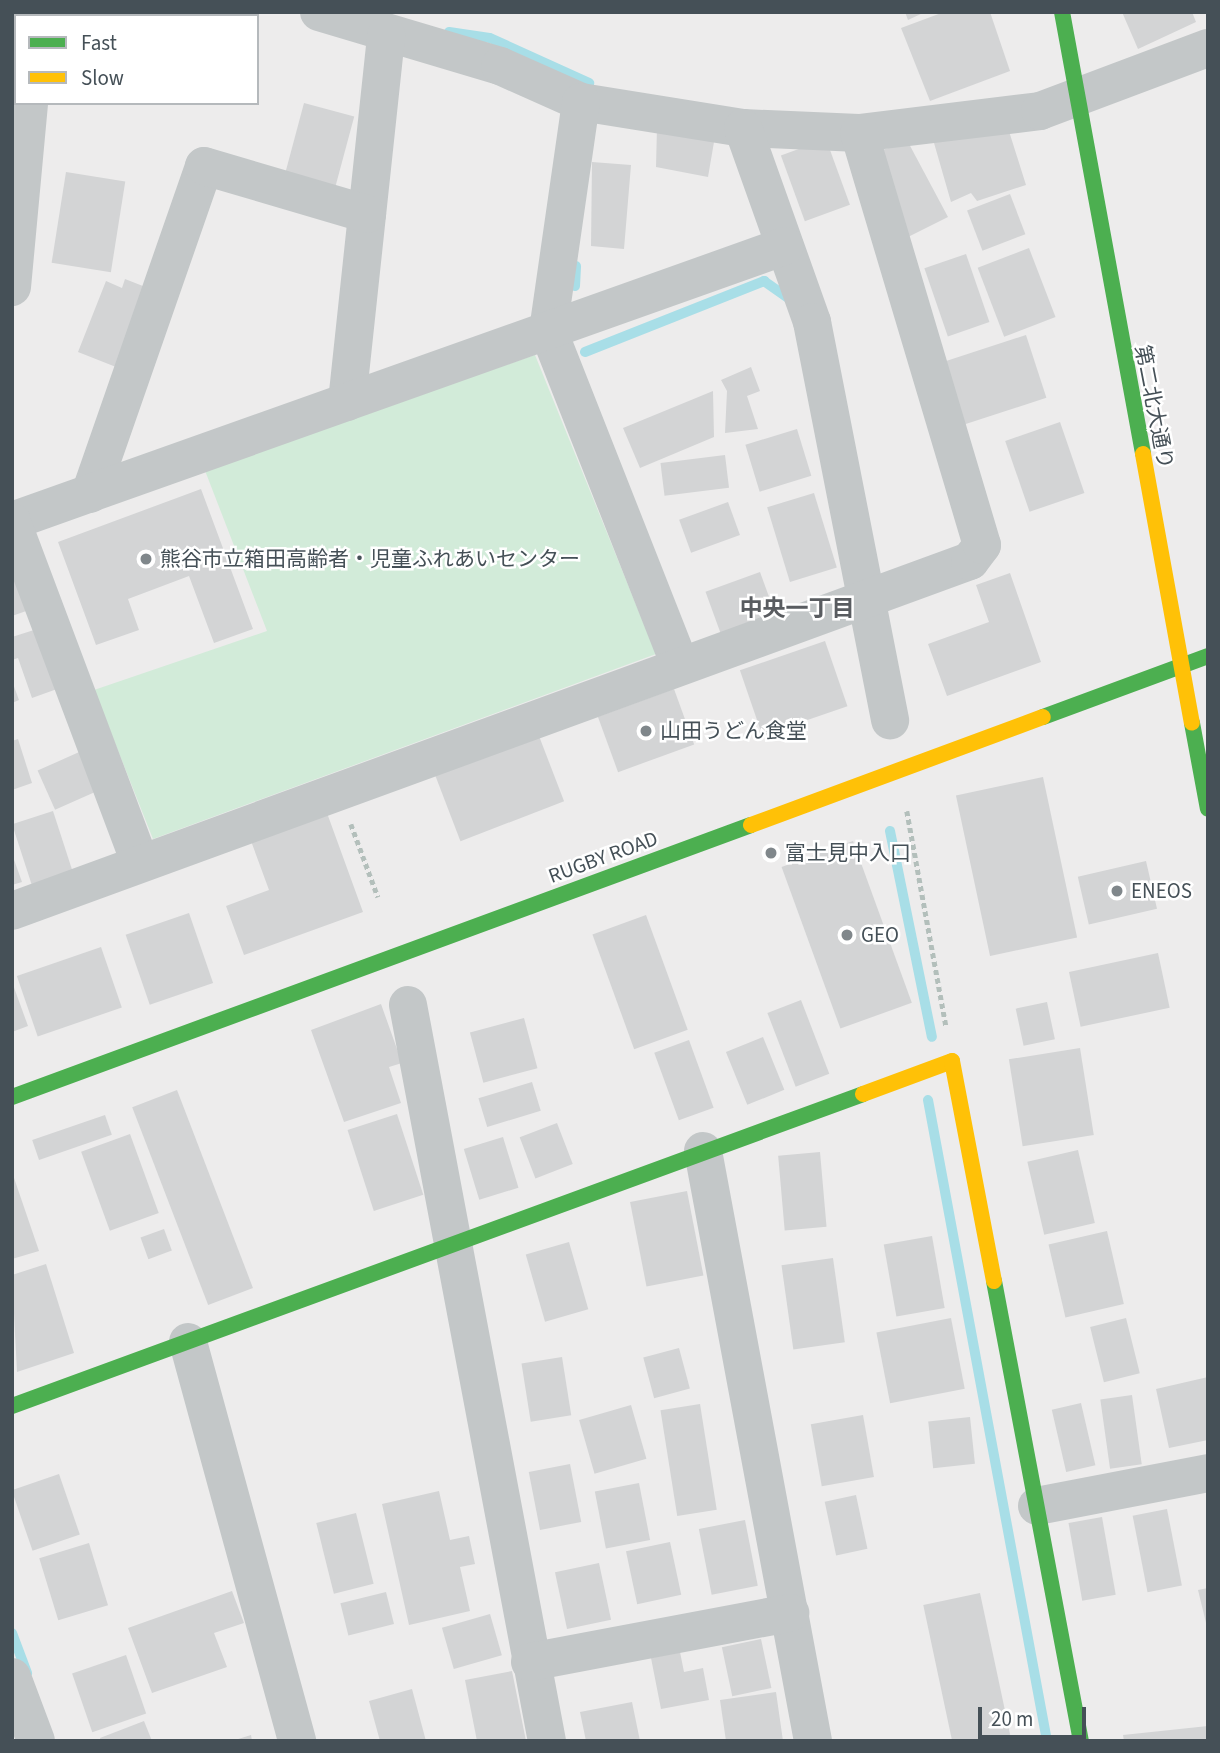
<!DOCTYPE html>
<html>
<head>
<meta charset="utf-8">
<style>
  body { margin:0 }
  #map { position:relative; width:1220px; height:1753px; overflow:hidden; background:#edecec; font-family:"Source Sans 3","Noto Sans JP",sans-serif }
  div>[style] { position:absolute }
  .green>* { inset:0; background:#d2ebd9 }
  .stream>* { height:10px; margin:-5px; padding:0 5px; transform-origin:5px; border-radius:5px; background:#a8dee7 }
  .building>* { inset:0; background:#d3d4d5; transform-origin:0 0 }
  .path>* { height:4.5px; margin-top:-2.25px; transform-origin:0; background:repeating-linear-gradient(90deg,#b3bfbb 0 5px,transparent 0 8.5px) }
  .street>* { height:38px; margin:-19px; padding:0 19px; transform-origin:19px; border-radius:19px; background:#c3c7c8 }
  .fast>* { height:16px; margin:-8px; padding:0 8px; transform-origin:8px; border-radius:8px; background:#4caf50 }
  .slow>* { height:16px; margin:-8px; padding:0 8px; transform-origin:8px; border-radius:8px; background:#ffc107 }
  .dots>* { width:19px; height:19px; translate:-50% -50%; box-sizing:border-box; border:4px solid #fff; border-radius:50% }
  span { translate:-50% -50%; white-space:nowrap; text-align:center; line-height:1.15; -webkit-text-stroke:5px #fff; paint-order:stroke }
  .street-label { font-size:21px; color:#455057 }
  .poi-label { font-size:21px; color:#455057 }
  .left { translate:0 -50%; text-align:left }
  .neighbourhood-label { font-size:23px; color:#595c60; font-weight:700 }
  .frame { position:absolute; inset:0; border:14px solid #455057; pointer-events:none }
  .legend { position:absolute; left:14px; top:14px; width:245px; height:91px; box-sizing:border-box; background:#fff; border:2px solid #b5b9bc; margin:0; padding:9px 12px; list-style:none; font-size:21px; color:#455057 }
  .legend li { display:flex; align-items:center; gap:14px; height:35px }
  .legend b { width:35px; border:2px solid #b5b9bc }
  .scale { position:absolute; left:978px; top:1707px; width:108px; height:32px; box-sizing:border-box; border:4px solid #455057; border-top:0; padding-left:9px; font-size:21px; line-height:24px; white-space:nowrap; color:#455057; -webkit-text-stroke:5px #fff; paint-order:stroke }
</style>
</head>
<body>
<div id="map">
  <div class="green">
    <div style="clip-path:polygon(535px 355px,656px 654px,153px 839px,94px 690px,267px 631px,204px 468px)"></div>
  </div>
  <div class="stream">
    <div style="left:449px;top:32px;width:41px;rotate:8.3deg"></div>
    <div style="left:490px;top:38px;width:109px;rotate:24.4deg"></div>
    <div style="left:575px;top:286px;width:20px;rotate:-87deg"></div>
    <div style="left:585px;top:352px;width:193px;rotate:-21.6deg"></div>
    <div style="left:764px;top:281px;width:28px;rotate:35deg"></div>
    <div style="left:890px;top:831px;width:210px;rotate:78.5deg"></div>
    <div style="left:928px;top:1100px;width:652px;rotate:79.48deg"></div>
    <div style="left:12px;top:1633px;width:43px;rotate:69.4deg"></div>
  </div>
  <div class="building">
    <div style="clip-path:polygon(905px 12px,925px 12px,908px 20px)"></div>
    <div style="clip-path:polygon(944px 12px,990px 12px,1010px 71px,930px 101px,901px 28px)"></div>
    <div style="clip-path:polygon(1122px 12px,1192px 12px,1196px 22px,1138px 49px)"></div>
    <div style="left:304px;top:103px;width:52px;height:76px;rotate:15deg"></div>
    <div style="clip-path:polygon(657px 127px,714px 142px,708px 177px,656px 167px)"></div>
    <div style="clip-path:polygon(1008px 128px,1026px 185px,977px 201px,971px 193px,951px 202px,932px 136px)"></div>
    <div style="left:826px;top:139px;width:70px;height:48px;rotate:70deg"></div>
    <div style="clip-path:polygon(908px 142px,948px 217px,904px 239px,872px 153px)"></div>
    <div style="clip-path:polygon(592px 162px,631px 165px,624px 249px,591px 246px)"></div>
    <div style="left:66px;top:172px;width:60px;height:92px;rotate:9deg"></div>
    <div style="left:1010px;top:194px;width:43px;height:46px;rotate:69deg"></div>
    <div style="left:1029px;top:248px;width:74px;height:55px;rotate:69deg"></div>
    <div style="left:966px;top:254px;width:72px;height:44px;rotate:71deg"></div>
    <div style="clip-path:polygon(125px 279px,148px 288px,116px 367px,78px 352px,106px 281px,122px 288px)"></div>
    <div style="left:1026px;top:335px;width:66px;height:88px;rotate:72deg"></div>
    <div style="clip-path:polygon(751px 367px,760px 391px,747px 396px,758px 429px,725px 433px,727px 391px,721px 380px)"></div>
    <div style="clip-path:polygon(713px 391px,714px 437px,640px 468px,623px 428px)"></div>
    <div style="left:1060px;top:422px;width:75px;height:58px;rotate:71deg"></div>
    <div style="left:797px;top:429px;width:49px;height:54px;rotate:73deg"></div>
    <div style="left:725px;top:455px;width:33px;height:65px;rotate:83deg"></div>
    <div style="clip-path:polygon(201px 489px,253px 629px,214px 643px,189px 576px,128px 599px,139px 630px,96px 645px,58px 542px)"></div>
    <div style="left:814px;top:493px;width:78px;height:49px;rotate:73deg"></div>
    <div style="left:728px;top:502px;width:35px;height:52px;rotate:70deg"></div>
    <div style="clip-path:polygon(12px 564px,29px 610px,12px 616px)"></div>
    <div style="left:760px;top:572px;width:46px;height:58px;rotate:70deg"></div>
    <div style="clip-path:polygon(1010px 573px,1041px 662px,947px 696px,928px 644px,989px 622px,976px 585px)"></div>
    <div style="clip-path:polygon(34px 630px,57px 689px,32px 698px,18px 658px,12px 660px,12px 637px)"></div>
    <div style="left:825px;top:641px;width:69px;height:90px;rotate:71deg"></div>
    <div style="clip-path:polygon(12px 681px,19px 700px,12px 703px)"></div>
    <div style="left:674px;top:689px;width:59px;height:81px;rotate:70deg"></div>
    <div style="left:539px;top:736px;width:70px;height:111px;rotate:69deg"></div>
    <div style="clip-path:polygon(18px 739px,32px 783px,12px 790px,12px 741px)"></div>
    <div style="left:86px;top:749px;width:43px;height:53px;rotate:66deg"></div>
    <div style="left:1043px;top:777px;width:164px;height:89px;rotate:78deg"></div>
    <div style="left:53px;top:811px;width:63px;height:43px;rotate:72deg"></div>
    <div style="clip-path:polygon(327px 813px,363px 912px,244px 955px,226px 906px,269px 890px,251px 841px)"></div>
    <div style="left:853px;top:841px;width:172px;height:76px;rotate:70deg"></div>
    <div style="clip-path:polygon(12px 854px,22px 882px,12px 885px)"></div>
    <div style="left:1146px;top:861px;width:49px;height:70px;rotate:77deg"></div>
    <div style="left:189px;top:913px;width:74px;height:67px;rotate:71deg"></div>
    <div style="left:646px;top:915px;width:122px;height:57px;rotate:70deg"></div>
    <div style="left:101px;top:947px;width:64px;height:89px;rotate:71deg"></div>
    <div style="left:1158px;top:953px;width:56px;height:91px;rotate:78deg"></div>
    <div style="clip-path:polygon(12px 982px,28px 1026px,12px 1032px)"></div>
    <div style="left:801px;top:1000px;width:79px;height:36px;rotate:69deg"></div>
    <div style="left:1047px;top:1002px;width:38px;height:32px;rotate:78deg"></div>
    <div style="clip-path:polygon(381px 1004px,402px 1063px,389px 1067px,401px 1103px,344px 1122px,311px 1030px)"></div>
    <div style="left:524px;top:1018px;width:52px;height:56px;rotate:75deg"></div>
    <div style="left:763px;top:1037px;width:57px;height:40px;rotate:68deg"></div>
    <div style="left:689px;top:1040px;width:72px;height:37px;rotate:70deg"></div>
    <div style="left:1080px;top:1048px;width:88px;height:72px;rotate:81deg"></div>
    <div style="left:532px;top:1082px;width:30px;height:56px;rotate:73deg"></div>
    <div style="left:177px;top:1090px;width:212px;height:48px;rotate:69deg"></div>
    <div style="left:397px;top:1114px;width:85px;height:52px;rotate:72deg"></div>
    <div style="left:105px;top:1115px;width:21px;height:77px;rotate:71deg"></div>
    <div style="left:557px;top:1123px;width:44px;height:40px;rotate:69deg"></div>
    <div style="left:130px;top:1134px;width:84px;height:52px;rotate:70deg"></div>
    <div style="left:503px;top:1137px;width:53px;height:41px;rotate:73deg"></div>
    <div style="left:1078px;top:1150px;width:75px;height:52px;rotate:77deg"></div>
    <div style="left:820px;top:1152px;width:75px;height:42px;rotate:85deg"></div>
    <div style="clip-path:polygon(12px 1172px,39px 1251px,12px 1259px)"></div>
    <div style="left:687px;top:1191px;width:86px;height:58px;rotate:79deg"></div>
    <div style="left:164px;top:1229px;width:23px;height:25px;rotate:70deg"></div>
    <div style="left:1107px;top:1231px;width:75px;height:60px;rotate:77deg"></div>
    <div style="left:932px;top:1236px;width:73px;height:49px;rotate:80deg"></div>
    <div style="left:569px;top:1242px;width:70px;height:45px;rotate:74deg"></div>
    <div style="left:833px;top:1258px;width:85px;height:52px;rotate:82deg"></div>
    <div style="clip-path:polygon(46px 1264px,74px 1353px,17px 1372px,12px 1275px)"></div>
    <div style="left:951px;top:1318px;width:72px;height:76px;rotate:79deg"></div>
    <div style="left:1126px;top:1318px;width:57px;height:37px;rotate:76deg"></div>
    <div style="left:679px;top:1348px;width:42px;height:37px;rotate:75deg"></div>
    <div style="left:562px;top:1357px;width:59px;height:41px;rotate:81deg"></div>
    <div style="clip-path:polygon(1208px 1377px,1208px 1440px,1169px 1448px,1156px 1389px)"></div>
    <div style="left:1132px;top:1395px;width:70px;height:32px;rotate:82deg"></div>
    <div style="left:1081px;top:1403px;width:64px;height:30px;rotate:77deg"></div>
    <div style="left:700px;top:1404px;width:107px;height:40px;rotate:81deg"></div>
    <div style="left:631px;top:1405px;width:56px;height:54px;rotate:74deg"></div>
    <div style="left:863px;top:1415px;width:63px;height:53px;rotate:80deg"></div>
    <div style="left:970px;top:1417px;width:47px;height:42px;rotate:84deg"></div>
    <div style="left:570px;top:1464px;width:59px;height:42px;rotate:79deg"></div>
    <div style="left:59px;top:1474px;width:64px;height:50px;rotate:71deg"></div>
    <div style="left:639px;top:1483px;width:58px;height:45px;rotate:79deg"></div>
    <div style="clip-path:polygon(439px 1491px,450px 1540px,469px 1536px,475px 1564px,460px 1567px,470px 1611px,409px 1625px,382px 1504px)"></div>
    <div style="left:856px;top:1495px;width:55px;height:32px;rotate:78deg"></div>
    <div style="left:1167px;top:1509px;width:78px;height:35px;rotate:79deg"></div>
    <div style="left:356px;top:1513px;width:73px;height:41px;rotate:76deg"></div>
    <div style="left:1102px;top:1517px;width:79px;height:34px;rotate:80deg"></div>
    <div style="left:745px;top:1520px;width:67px;height:47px;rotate:79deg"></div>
    <div style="left:670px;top:1542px;width:54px;height:45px;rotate:78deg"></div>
    <div style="left:89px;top:1543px;width:65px;height:52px;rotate:73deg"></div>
    <div style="left:599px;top:1563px;width:58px;height:45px;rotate:78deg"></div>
    <div style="clip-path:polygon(1208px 1588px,1208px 1627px,1207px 1627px,1198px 1590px)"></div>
    <div style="clip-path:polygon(232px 1591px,244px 1623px,214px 1633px,227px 1667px,152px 1693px,128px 1628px)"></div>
    <div style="left:386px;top:1592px;width:33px;height:47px;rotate:76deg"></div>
    <div style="left:980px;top:1593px;width:145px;height:58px;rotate:78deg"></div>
    <div style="left:490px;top:1614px;width:43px;height:50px;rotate:74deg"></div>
    <div style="left:761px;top:1639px;width:50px;height:40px;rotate:78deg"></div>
    <div style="clip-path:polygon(680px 1652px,684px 1672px,703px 1668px,709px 1700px,661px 1709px,651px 1658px)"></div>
    <div style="left:126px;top:1655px;width:62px;height:57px;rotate:71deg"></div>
    <div style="clip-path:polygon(512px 1671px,526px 1741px,477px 1741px,465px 1680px)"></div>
    <div style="clip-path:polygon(412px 1689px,426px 1741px,380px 1741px,369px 1701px)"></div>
    <div style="clip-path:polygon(776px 1692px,783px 1741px,726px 1741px,720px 1700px)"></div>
    <div style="clip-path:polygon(632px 1702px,640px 1741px,586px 1741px,580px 1712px)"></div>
    <div style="clip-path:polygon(144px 1721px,152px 1741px,101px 1741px,100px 1738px)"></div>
    <div style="clip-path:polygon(1208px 1726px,1208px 1741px,1124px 1741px,1123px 1735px)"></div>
    <div style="clip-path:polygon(251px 1735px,252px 1741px,235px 1741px,235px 1740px)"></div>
  </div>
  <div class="path">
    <div style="left:907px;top:811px;width:218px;rotate:79.7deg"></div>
    <div style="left:351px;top:824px;width:78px;rotate:69.7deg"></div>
  </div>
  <div class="street">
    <div style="left:319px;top:12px;width:189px;rotate:16.6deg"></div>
    <div style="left:500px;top:66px;width:89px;rotate:24deg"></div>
    <div style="left:581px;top:102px;width:164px;rotate:9.1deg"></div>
    <div style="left:743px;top:128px;width:116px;rotate:2.5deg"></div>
    <div style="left:859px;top:133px;width:182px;rotate:-6.9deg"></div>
    <div style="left:1040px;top:111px;width:179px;rotate:-20.6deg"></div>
    <div style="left:42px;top:16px;width:4px;rotate:-90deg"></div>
    <div style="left:581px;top:102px;width:230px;rotate:98.2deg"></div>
    <div style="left:548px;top:330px;width:360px;rotate:68.5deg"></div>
    <div style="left:743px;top:128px;width:206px;rotate:70.4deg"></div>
    <div style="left:812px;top:322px;width:406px;rotate:78.9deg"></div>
    <div style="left:12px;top:287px;width:185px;rotate:-84.7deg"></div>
    <div style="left:347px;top:402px;width:369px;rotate:-83.9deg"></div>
    <div style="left:90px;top:494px;width:347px;rotate:-70.8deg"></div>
    <div style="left:204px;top:166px;width:170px;rotate:16.4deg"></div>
    <div style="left:12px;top:521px;width:820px;rotate:-19.58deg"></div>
    <div style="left:12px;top:522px;width:364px;rotate:69.4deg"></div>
    <div style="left:12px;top:911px;width:1020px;rotate:-20.07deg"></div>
    <div style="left:970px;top:561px;width:20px;rotate:-53deg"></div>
    <div style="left:982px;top:545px;width:430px;rotate:-106.6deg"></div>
    <div style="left:408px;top:1005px;width:749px;rotate:79.31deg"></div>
    <div style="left:703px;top:1151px;width:600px;rotate:79.44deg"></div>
    <div style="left:188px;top:1342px;width:414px;rotate:74.7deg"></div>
    <div style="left:1037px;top:1506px;width:174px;rotate:-10.9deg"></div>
    <div style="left:530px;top:1662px;width:265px;rotate:-10.7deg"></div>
    <div style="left:12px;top:1677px;width:68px;rotate:69.4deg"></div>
  </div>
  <div class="fast">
    <div style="left:1062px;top:12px;width:449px;rotate:79.6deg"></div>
    <div style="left:1043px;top:717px;width:176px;rotate:-20.3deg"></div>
    <div style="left:1192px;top:723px;width:87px;rotate:79.5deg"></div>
    <div style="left:12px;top:1097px;width:787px;rotate:-20.21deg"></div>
    <div style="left:994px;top:1281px;width:468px;rotate:79.3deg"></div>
    <div style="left:12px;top:1406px;width:906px;rotate:-20.13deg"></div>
  </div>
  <div class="slow">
    <div style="left:1143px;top:454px;width:273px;rotate:79.7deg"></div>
    <div style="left:751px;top:825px;width:311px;rotate:-20.3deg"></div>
    <div style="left:863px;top:1094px;width:95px;rotate:-20.3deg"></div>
    <div style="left:952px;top:1061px;width:224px;rotate:79.2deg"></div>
  </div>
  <div class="dots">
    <div style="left:146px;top:559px;background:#80878b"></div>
    <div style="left:646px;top:731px;background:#80878b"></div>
    <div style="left:771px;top:853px;background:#80878b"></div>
    <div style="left:1117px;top:891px;background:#80878b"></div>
    <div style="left:847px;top:935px;background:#80878b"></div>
  </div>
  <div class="street-label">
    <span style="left:1154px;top:407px;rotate:79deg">第二北大通り</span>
    <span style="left:603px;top:857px;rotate:-20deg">RUGBY ROAD</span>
  </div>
  <div class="poi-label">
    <span class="left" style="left:160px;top:559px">熊谷市立箱田高齢者・児童ふれあいセンター</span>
    <span class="left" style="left:660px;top:731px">山田うどん食堂</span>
    <span class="left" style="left:785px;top:853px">富士見中入口</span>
    <span class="left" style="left:1131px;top:891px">ENEOS</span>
    <span class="left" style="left:861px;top:935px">GEO</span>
  </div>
  <div class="neighbourhood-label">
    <span style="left:797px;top:609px">中央一丁目</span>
  </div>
  <div class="frame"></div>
  <ul class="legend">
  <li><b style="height:9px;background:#4caf50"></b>Fast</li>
  <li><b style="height:9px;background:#ffc107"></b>Slow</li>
  </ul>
  <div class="scale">20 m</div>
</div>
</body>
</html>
